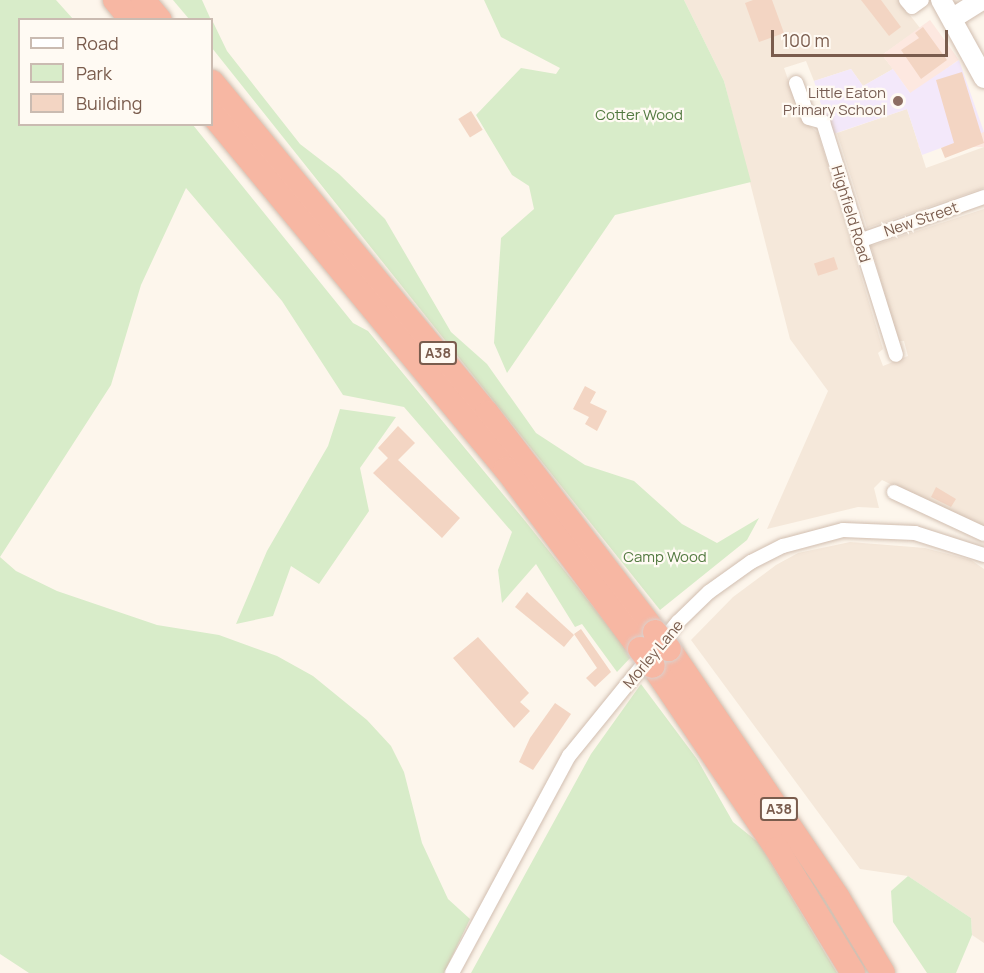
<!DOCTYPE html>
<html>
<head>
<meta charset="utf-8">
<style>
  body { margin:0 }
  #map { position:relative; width:984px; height:973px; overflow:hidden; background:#fdf6ec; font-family:Manrope,sans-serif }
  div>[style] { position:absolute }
  .residential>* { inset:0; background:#f5e8da }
  .commercial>* { inset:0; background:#fde8e0; transform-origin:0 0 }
  .education>* { inset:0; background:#f3e8fa }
  .green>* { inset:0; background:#d8ecc9 }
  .building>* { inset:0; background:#f3d5c3; transform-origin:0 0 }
  .roads { filter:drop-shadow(0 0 2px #d1beb0) drop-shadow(0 0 2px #d1beb0) }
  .street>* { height:14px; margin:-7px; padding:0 7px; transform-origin:7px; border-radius:7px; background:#fff }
  .secondary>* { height:20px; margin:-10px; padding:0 10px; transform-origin:10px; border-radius:10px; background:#fff }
  .highway>* { height:24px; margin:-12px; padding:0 12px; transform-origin:12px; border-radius:12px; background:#f7b7a3 }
  .bridges { filter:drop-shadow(0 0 2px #dad1cd) drop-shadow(0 0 2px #dad1cd) }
  .highway-bridge>* { height:24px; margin:-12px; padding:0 12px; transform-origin:12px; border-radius:12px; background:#f7b7a3 }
  .dots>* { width:16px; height:16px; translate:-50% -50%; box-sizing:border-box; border:3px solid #fffaf3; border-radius:50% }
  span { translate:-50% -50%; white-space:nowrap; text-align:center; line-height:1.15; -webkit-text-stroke:4.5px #fffaf3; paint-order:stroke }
  .shield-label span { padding:2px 4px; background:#fffaf3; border:2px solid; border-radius:4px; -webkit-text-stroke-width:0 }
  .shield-label { font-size:14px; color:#7a5c4d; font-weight:700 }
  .education-label { font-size:15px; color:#785e54 }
  .right { translate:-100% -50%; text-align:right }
  .park-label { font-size:15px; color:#537a41 }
  .street-label { font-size:15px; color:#7a5c4d }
  .legend { position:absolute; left:18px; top:18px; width:195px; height:108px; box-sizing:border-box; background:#fffaf3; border:2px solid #cabbb1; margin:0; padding:8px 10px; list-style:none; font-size:18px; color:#7a5c4d }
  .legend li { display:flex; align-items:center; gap:12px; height:30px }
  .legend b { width:30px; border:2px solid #cabbb1 }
  .scale { position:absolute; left:771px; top:30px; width:177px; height:27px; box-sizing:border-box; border:3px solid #7a5c4d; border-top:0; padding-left:8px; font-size:18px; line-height:21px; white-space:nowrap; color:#7a5c4d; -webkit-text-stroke:4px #fffaf3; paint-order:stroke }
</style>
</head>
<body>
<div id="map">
  <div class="residential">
    <div style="clip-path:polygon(684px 0,898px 0,920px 28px,882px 55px,893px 69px,863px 86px,851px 69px,814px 81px,806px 61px,784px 68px,802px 119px,818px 133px,883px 349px,878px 353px,883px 366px,908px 356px,904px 341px,898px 341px,871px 246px,984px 209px,984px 530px,882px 480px,874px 488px,879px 508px,858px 507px,767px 529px,828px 391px,790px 339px,724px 81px)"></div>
    <div style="clip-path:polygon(907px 109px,926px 168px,984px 147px,984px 188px,867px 228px,837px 133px)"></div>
    <div style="clip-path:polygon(850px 542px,925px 548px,971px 560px,984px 569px,984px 943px,972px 935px,971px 918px,908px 876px,860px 869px,691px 640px,733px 597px,776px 565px,798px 553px)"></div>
  </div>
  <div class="commercial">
    <div style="left:930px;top:20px;width:49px;height:59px;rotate:54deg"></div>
    <div style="left:984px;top:132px;width:15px;height:66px;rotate:90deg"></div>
  </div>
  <div class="education">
    <div style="clip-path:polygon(959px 60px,984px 132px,922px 155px,907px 109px,830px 135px,814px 81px,851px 69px,863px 86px,893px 69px,910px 93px)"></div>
  </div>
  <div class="green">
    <div style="clip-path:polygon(0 0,56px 0,73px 19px,20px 20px,20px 124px,193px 125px,353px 323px,368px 331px,526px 522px,632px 656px,617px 672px,582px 624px,575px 627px,536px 564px,502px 603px,498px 570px,512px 532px,404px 407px,343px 395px,282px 301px,186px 188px,141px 285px,111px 385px,0 557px,16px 571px,57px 591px,157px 625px,219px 635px,277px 656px,313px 676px,367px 720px,391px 746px,404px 772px,422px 843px,448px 899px,470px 919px,444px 973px,29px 973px,0 954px)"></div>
    <div style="clip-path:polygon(173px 0,202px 0,211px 20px,189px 19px)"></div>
    <div style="clip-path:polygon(484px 0,684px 0,724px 81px,751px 182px,615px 215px,507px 373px,494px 343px,501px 238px,534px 209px,529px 186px,512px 175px,476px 115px,521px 68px,556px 74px,560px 68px,501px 37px)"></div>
    <div style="clip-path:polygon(212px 20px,227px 51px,300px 144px,339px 174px,385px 219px,451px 332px,487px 364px,536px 433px,585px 465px,634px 481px,682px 524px,717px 543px,759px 518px,747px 540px,660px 610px,212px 48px)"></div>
    <div style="clip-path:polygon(340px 409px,396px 417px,360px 468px,369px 511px,319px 584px,291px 566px,273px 616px,236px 624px,267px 551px,328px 446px)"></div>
    <div style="clip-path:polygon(641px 684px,697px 759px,733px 822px,759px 843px,837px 973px,471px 973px,591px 754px)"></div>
    <div style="clip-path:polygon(908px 876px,971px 918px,972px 935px,956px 973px,927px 973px,893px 922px,891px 891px)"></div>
  </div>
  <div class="building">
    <div style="clip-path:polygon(753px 0,772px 0,784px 33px,759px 42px,745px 3px)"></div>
    <div style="clip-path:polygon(861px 0,881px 0,901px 27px,889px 36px)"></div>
    <div style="clip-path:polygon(923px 27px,947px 60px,921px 79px,901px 50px,919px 38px,915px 33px)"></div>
    <div style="clip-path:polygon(962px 72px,984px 143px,945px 158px,941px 148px,954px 143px,936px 80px)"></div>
    <div style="left:471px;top:111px;width:22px;height:15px;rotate:58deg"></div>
    <div style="left:834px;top:257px;width:13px;height:21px;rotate:72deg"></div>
    <div style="clip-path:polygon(585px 386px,596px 392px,590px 403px,607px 411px,597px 431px,585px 424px,589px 417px,573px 409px)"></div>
    <div style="clip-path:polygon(398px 426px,415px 443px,398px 460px,460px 518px,442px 538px,373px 473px,388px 458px,378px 448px)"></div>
    <div style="clip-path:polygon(936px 487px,956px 499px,951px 507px,931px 497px)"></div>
    <div style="clip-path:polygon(527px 592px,574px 635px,564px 647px,515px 607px)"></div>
    <div style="clip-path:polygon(581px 629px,611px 672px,595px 687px,586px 678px,597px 668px,574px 634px)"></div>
    <div style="clip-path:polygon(478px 637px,529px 693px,520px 702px,530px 711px,514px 728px,453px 658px)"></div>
    <div style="clip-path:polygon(555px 703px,571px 714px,533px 770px,519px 762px,530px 738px)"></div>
  </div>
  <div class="roads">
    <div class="street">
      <div style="left:906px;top:0;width:9px;rotate:49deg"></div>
      <div style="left:912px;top:7px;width:12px;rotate:-35deg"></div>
      <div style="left:796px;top:83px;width:37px;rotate:70deg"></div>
      <div style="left:809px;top:118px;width:15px;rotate:16deg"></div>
      <div style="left:823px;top:122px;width:244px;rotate:72.6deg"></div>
      <div style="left:859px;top:241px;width:133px;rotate:-19.4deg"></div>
      <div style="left:894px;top:492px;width:99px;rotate:25deg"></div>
      <div style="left:452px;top:973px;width:247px;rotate:-61.7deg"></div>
      <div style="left:569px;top:756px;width:173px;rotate:-50.9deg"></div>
      <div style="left:678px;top:622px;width:43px;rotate:-44.1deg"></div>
      <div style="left:709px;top:592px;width:52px;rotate:-35.5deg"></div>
      <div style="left:751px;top:562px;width:36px;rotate:-27deg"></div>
      <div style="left:783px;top:546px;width:62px;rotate:-14.9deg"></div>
      <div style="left:843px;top:530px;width:72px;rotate:2.4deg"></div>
      <div style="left:915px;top:533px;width:72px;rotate:17.7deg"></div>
    </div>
    <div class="secondary">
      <div style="left:941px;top:0;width:89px;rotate:61.1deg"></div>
      <div style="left:953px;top:18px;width:34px;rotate:-32deg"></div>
    </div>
    <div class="highway">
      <div style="left:115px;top:0;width:26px;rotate:50deg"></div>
      <div style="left:143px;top:0;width:26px;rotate:50deg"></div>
      <div style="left:212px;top:82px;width:430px;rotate:50.3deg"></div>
      <div style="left:487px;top:413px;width:276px;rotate:52.5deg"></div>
      <div style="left:212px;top:114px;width:461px;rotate:50.4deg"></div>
      <div style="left:506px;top:469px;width:224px;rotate:53.3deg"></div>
      <div style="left:669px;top:649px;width:301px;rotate:55.8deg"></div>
      <div style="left:838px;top:898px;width:87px;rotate:59deg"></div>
      <div style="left:653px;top:666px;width:221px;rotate:55.9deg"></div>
      <div style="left:777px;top:849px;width:145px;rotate:58.5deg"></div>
    </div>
  </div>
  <div class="bridges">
    <div class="highway-bridge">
      <div style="left:655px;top:632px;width:22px;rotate:51deg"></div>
      <div style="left:640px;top:649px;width:21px;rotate:53deg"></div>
    </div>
  </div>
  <div class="dots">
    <div style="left:898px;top:101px;background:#8d6e63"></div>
  </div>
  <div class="shield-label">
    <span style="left:438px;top:353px">A38</span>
    <span style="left:779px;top:809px">A38</span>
  </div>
  <div class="education-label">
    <span class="right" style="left:886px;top:101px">Little Eaton<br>Primary School</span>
  </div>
  <div class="park-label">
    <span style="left:639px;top:115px">Cotter Wood</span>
    <span style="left:665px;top:557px">Camp Wood</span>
  </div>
  <div class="street-label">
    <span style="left:851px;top:214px;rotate:73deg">Highfield Road</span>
    <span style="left:921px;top:219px;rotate:-19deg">New Street</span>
    <span style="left:653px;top:654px;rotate:-50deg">Morley Lane</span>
  </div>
  <ul class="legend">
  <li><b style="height:8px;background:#fff"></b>Road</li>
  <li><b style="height:16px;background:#d8ecc9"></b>Park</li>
  <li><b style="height:16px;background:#f3d5c3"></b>Building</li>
  </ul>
  <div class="scale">100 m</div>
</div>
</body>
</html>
